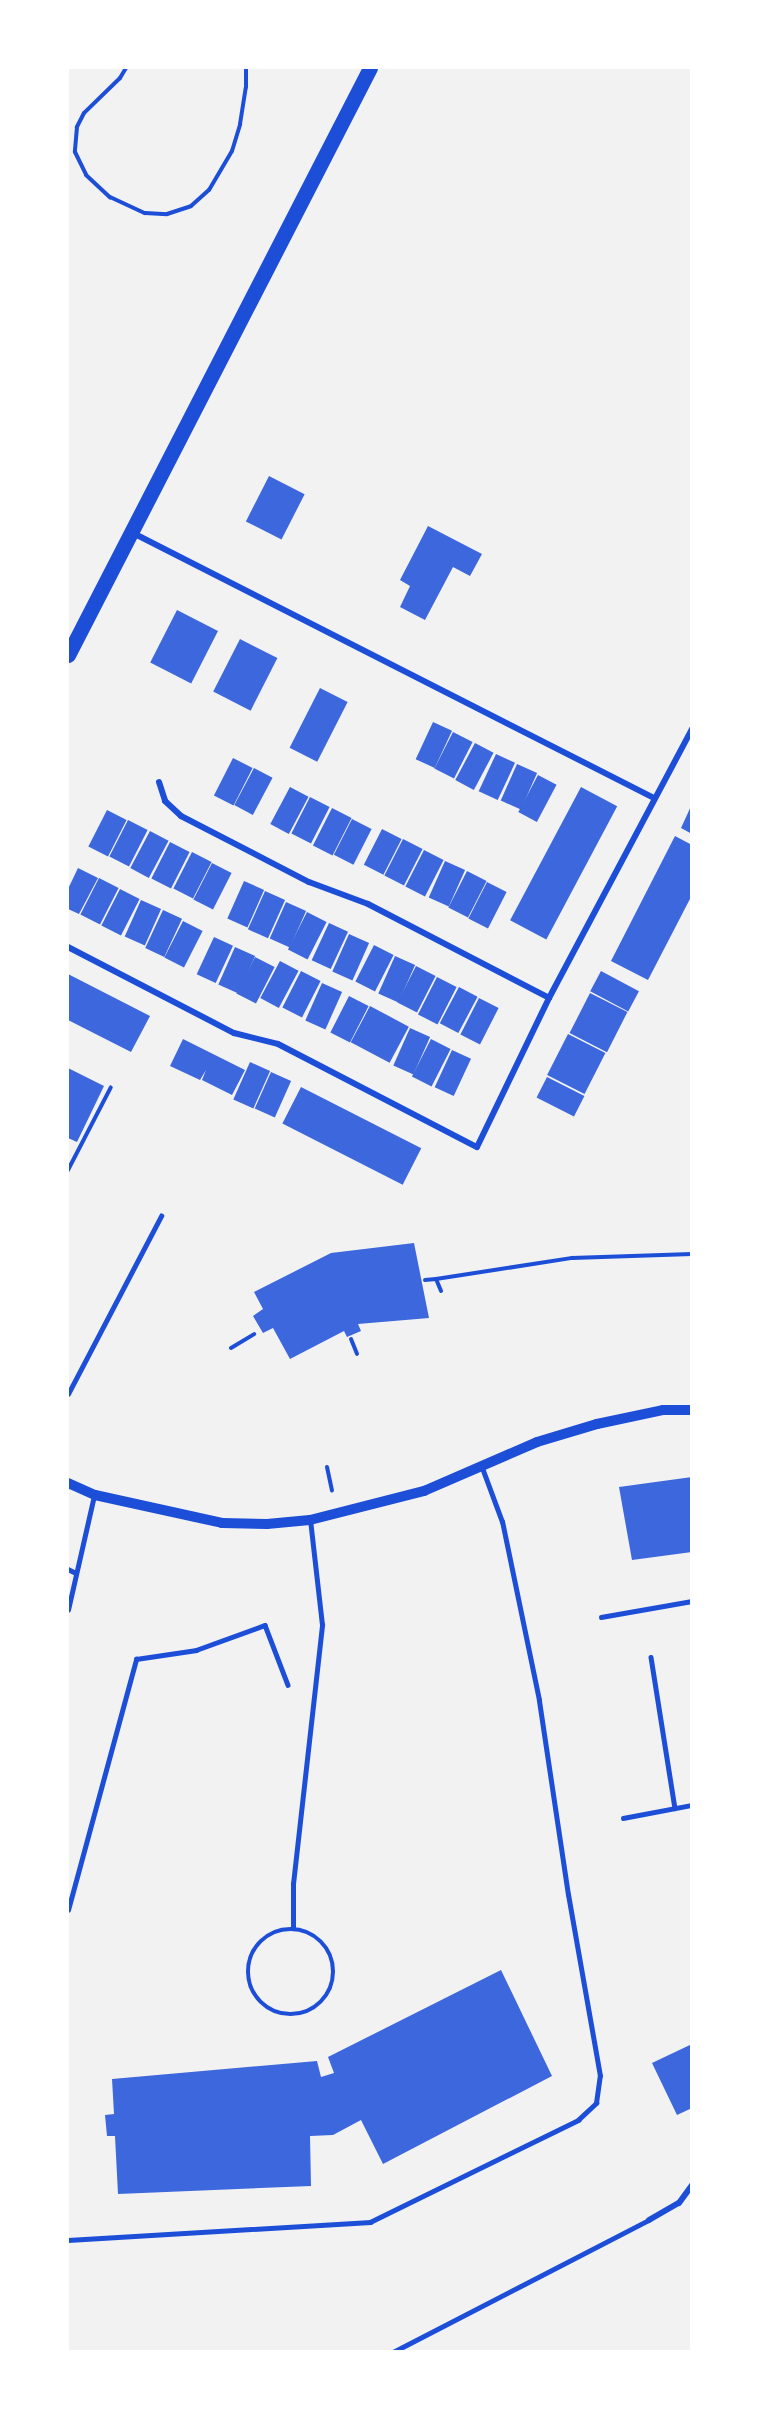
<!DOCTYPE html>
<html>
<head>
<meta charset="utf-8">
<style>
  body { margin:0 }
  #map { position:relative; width:759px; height:2419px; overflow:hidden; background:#f2f2f2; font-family:Arial,sans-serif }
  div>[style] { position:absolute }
  .building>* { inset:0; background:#3d67dc; transform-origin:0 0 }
  .path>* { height:4px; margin:-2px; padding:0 2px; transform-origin:2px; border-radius:2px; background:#1d4ed8 }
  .service>* { height:4.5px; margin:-2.25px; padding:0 2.25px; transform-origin:2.25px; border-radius:2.25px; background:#1d4ed8 }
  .service>.ring { margin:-2.25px; padding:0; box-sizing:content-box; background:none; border:4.5px solid #1d4ed8; border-radius:50% }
  .minor>* { height:6px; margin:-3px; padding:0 3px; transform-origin:3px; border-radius:3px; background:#1d4ed8 }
  .tertiary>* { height:10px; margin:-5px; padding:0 5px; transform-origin:5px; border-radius:5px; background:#1d4ed8 }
  .primary>* { height:15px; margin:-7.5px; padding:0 7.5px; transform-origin:7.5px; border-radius:7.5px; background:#1d4ed8 }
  span { translate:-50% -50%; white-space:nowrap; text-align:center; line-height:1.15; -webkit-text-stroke:6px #fff; paint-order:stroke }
  .frame { position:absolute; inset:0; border:69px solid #fff; pointer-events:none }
</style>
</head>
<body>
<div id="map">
  <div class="building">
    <div style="left:269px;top:476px;width:40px;height:51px;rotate:27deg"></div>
    <div style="clip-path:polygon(428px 526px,482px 554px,470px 576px,453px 567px,425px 620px,400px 607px,410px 586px,400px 580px)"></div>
    <div style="left:177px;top:610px;width:46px;height:59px;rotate:27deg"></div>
    <div style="left:240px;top:639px;width:42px;height:59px;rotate:27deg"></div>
    <div style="left:320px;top:688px;width:31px;height:67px;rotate:27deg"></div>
    <div style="left:433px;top:722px;width:21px;height:41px;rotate:25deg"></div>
    <div style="left:453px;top:732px;width:22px;height:41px;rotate:27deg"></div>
    <div style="left:475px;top:743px;width:21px;height:42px;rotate:28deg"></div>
    <div style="left:496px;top:754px;width:21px;height:41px;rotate:25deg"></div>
    <div style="left:233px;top:758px;width:22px;height:42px;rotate:27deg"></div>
    <div style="left:517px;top:764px;width:22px;height:40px;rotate:24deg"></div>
    <div style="left:254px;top:768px;width:21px;height:42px;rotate:28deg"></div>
    <div style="left:538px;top:775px;width:21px;height:42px;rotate:28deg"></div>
    <div style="left:290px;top:787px;width:21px;height:42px;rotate:28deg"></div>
    <div style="left:581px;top:787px;width:41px;height:151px;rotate:28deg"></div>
    <div style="left:310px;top:797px;width:22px;height:41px;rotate:27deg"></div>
    <div style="clip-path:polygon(692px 804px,692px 834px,681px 828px)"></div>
    <div style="left:332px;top:808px;width:22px;height:42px;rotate:27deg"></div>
    <div style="left:107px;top:810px;width:22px;height:41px;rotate:27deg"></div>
    <div style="left:352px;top:819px;width:22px;height:40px;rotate:27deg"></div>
    <div style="left:128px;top:820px;width:22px;height:41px;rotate:27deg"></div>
    <div style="left:382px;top:829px;width:22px;height:40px;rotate:27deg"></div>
    <div style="left:150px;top:831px;width:21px;height:42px;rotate:28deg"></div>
    <div style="clip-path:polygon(675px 836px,692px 845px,692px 895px,648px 980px,611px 961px)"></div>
    <div style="left:403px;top:839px;width:22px;height:41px;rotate:27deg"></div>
    <div style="left:170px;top:842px;width:22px;height:41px;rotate:27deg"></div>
    <div style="left:424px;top:850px;width:22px;height:41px;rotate:27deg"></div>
    <div style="left:192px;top:852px;width:22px;height:41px;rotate:27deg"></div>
    <div style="left:445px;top:861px;width:22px;height:40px;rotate:24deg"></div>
    <div style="left:212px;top:863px;width:22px;height:41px;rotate:27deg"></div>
    <div style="clip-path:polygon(78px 868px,98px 878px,79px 914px,68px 909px,68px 889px)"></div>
    <div style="left:467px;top:871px;width:22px;height:41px;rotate:27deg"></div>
    <div style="left:99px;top:878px;width:22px;height:41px;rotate:27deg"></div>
    <div style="left:244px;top:881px;width:22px;height:41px;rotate:24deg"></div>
    <div style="left:487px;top:882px;width:22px;height:41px;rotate:27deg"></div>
    <div style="left:120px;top:889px;width:22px;height:41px;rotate:27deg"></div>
    <div style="left:265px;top:891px;width:22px;height:42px;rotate:24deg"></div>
    <div style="left:141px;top:900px;width:22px;height:40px;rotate:24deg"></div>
    <div style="left:286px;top:902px;width:22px;height:40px;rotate:24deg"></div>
    <div style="left:163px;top:910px;width:21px;height:42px;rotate:25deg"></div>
    <div style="left:307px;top:912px;width:22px;height:42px;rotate:27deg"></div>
    <div style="left:183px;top:921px;width:22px;height:41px;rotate:27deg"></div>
    <div style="left:329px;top:923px;width:21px;height:41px;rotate:25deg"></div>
    <div style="left:349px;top:934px;width:22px;height:41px;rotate:24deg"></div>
    <div style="left:214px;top:937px;width:21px;height:41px;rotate:25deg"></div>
    <div style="left:374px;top:945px;width:22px;height:41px;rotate:27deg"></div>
    <div style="left:235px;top:947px;width:22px;height:41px;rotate:24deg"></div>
    <div style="left:395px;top:956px;width:22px;height:41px;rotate:24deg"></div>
    <div style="left:255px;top:957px;width:22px;height:41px;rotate:27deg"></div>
    <div style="left:280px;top:961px;width:21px;height:42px;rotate:28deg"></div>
    <div style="left:416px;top:966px;width:22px;height:41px;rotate:27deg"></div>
    <div style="left:301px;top:971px;width:22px;height:41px;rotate:27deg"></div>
    <div style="left:601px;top:971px;width:43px;height:23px;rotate:28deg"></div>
    <div style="clip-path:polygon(68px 974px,150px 1016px,131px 1052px,68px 1020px)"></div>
    <div style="left:437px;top:977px;width:22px;height:42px;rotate:27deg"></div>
    <div style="left:322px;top:983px;width:22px;height:41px;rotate:24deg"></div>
    <div style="left:459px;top:987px;width:21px;height:41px;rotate:28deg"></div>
    <div style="left:590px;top:993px;width:42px;height:45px;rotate:27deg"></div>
    <div style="left:349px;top:996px;width:22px;height:41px;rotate:27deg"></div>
    <div style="left:479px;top:998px;width:22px;height:41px;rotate:27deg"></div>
    <div style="left:370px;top:1006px;width:44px;height:41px;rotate:28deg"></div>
    <div style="left:410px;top:1028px;width:22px;height:41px;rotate:24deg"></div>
    <div style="left:568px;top:1034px;width:42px;height:46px;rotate:27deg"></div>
    <div style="clip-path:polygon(183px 1039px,245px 1070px,232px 1095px,202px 1080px,206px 1070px,200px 1080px,170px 1066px)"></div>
    <div style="left:431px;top:1039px;width:22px;height:42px;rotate:27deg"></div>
    <div style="left:452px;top:1050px;width:21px;height:41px;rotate:25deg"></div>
    <div style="left:250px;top:1062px;width:22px;height:41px;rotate:24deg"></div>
    <div style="clip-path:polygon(68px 1068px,104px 1086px,77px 1142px,68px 1138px)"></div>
    <div style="left:271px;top:1072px;width:22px;height:40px;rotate:24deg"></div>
    <div style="left:547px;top:1077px;width:42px;height:23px;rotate:27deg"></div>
    <div style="left:301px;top:1087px;width:135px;height:41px;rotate:27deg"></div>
    <div style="clip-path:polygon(414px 1243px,429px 1318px,358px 1324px,361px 1331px,347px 1337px,344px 1331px,290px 1359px,273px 1328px,263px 1333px,253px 1316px,263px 1309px,254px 1292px,331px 1253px)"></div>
    <div style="clip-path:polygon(692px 1477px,692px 1552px,632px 1560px,619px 1487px)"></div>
    <div style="clip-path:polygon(501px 1970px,552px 2076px,383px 2164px,361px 2120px,333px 2135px,310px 2136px,311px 2186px,118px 2194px,115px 2136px,107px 2136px,105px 2115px,114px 2114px,112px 2079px,317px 2061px,321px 2077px,334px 2073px,328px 2057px)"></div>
    <div style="clip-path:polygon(692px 2044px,692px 2108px,677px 2115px,652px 2063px)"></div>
  </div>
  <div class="path">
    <div style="left:126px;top:68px;width:12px;rotate:121deg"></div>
    <div style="left:120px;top:78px;width:50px;rotate:135.8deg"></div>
    <div style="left:84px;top:113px;width:16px;rotate:117deg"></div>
    <div style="left:77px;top:127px;width:25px;rotate:95deg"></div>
    <div style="left:75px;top:152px;width:25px;rotate:64deg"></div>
    <div style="left:86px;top:175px;width:33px;rotate:43deg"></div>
    <div style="left:110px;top:197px;width:38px;rotate:25deg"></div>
    <div style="left:145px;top:213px;width:22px;rotate:3deg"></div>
    <div style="left:167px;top:214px;width:25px;rotate:-18deg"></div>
    <div style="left:191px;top:206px;width:24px;rotate:-42deg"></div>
    <div style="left:209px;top:190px;width:45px;rotate:-59.5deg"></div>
    <div style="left:232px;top:151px;width:28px;rotate:-73deg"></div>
    <div style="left:240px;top:124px;width:37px;rotate:-81deg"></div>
    <div style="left:246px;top:87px;width:19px;rotate:-90deg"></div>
    <div style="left:68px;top:1170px;width:93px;rotate:-62.6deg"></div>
    <div style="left:436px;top:1279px;width:138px;rotate:-8.8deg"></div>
    <div style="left:572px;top:1258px;width:120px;rotate:-1.9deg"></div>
    <div style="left:425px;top:1280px;width:11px;rotate:-5deg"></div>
    <div style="left:436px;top:1279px;width:13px;rotate:67deg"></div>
    <div style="left:351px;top:1339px;width:16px;rotate:68deg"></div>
    <div style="left:231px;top:1348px;width:27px;rotate:-31deg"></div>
    <div style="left:327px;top:1467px;width:24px;rotate:78deg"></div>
  </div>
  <div class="service">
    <div style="left:68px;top:1394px;width:201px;rotate:-62.4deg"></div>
    <div style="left:68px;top:1569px;width:9px;rotate:27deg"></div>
    <div style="left:68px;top:1610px;width:117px;rotate:-77.2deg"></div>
    <div style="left:601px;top:1617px;width:92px;rotate:-10deg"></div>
    <div style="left:651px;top:1657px;width:153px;rotate:81deg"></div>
    <div style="left:623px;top:1818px;width:70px;rotate:-10.7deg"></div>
    <div style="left:68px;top:1910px;width:260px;rotate:-74.8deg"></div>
    <div style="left:136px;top:1659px;width:61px;rotate:-8.5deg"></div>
    <div style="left:196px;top:1650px;width:73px;rotate:-19.9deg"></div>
    <div style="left:265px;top:1625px;width:64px;rotate:69deg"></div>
    <div style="left:293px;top:1928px;width:44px;rotate:-90deg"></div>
    <div style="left:293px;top:1884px;width:261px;rotate:-83.6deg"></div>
    <div style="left:322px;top:1625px;width:106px;rotate:-96.5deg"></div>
    <div class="ring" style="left:248px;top:1929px;width:81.5px;height:81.5px"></div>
    <div style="left:68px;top:2240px;width:303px;rotate:-3.4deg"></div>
    <div style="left:370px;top:2222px;width:232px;rotate:-26.1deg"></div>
    <div style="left:578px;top:2120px;width:25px;rotate:-43deg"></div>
    <div style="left:596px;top:2103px;width:27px;rotate:-82deg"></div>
    <div style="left:600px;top:2076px;width:184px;rotate:-100deg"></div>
    <div style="left:568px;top:1895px;width:197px;rotate:-98.5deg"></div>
    <div style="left:539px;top:1700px;width:182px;rotate:-101.7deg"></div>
    <div style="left:502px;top:1522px;width:58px;rotate:-110.3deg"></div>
    <div style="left:393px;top:2352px;width:288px;rotate:-27.3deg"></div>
  </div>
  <div class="minor">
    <div style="left:131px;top:532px;width:587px;rotate:26.96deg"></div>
    <div style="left:159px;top:782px;width:20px;rotate:72deg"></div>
    <div style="left:165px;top:801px;width:22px;rotate:43deg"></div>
    <div style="left:181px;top:816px;width:144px;rotate:27.3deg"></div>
    <div style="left:309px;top:882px;width:63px;rotate:20.4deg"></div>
    <div style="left:368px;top:904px;width:204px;rotate:27.4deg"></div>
    <div style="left:68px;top:947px;width:187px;rotate:27.4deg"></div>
    <div style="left:234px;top:1033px;width:45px;rotate:14deg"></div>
    <div style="left:278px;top:1044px;width:224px;rotate:27.4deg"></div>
    <div style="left:477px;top:1147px;width:165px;rotate:-64.2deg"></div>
    <div style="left:549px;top:998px;width:305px;rotate:-62deg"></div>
    <div style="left:649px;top:2220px;width:34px;rotate:-30deg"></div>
    <div style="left:679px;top:2203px;width:22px;rotate:-54deg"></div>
  </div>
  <div class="tertiary">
    <div style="left:68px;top:1483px;width:30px;rotate:24deg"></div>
    <div style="left:95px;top:1495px;width:130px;rotate:12.4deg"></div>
    <div style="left:222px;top:1523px;width:45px;rotate:1.3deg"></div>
    <div style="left:267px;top:1524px;width:43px;rotate:-5.3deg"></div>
    <div style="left:310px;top:1520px;width:118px;rotate:-14.3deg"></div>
    <div style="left:424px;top:1491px;width:123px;rotate:-23.4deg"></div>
    <div style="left:537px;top:1442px;width:63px;rotate:-16.7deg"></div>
    <div style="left:597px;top:1424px;width:67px;rotate:-12deg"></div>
    <div style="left:663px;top:1410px;width:29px"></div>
  </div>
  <div class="primary">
    <div style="left:68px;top:655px;width:660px;rotate:-62.78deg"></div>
  </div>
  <div class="frame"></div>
</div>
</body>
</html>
